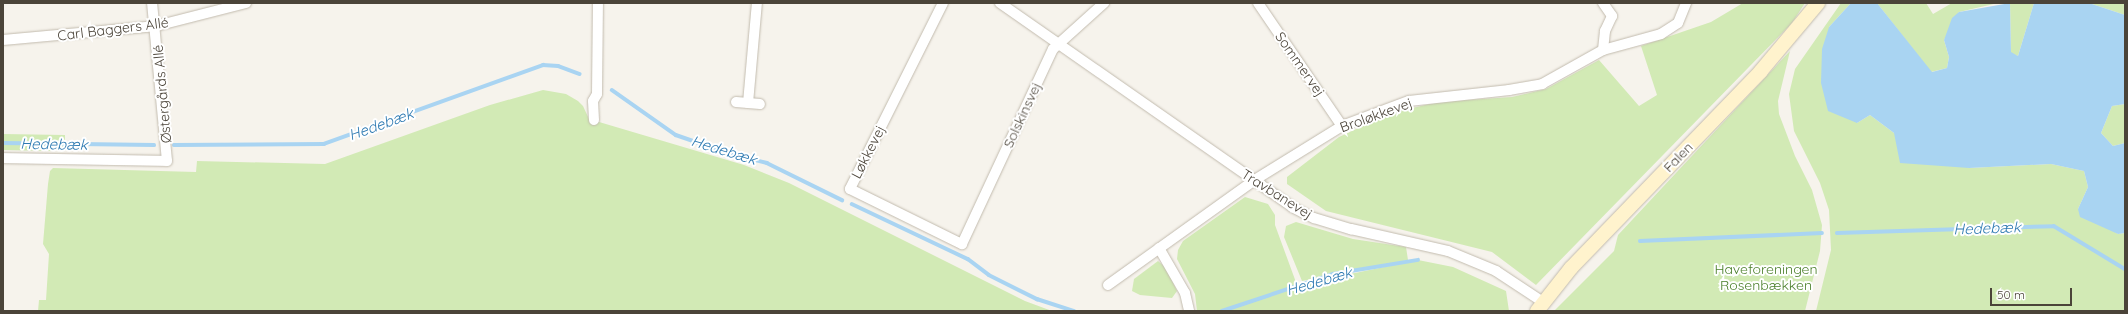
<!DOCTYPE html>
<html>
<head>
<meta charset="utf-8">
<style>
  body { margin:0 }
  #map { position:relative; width:2128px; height:314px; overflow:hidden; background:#f6f3ec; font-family:Quicksand,sans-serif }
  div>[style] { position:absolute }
  .green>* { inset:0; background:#d2eab5 }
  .water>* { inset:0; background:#a9d4f2 }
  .stream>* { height:3.5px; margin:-1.75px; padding:0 1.75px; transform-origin:1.75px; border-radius:1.75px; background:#a9d4f2 }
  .roads { filter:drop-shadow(0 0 1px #c2bbae) drop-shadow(0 0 1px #c2bbae) }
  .street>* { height:10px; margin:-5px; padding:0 5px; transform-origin:5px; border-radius:5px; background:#fff }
  .secondary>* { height:14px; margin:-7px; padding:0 7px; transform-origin:7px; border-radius:7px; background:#fff3cd }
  span { translate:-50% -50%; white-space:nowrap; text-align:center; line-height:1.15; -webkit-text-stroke:4px #fff; paint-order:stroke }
  .street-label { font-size:14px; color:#4b4439 }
  .park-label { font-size:14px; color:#4a7f2a }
  .water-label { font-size:15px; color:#2e7ab2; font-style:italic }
  .frame { position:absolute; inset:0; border:4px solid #4b4439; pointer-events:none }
  .scale { position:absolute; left:1990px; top:288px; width:82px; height:18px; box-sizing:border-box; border:2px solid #4b4439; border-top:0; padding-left:5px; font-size:12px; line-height:14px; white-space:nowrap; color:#4b4439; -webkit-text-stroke:3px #fff; paint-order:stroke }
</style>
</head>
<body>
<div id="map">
  <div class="green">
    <div style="clip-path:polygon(1743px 3px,1805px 3px,1792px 23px,1536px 285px,1492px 252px,1326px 211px,1287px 184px,1287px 177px,1339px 137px,1391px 113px,1438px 102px,1512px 97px,1546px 89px,1599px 60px,1639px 106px,1657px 95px,1641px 46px,1711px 22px)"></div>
    <div style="clip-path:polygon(1841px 3px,1851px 3px,1829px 27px,1857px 123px,1870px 115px,1894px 133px,1969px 168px,2051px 164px,2084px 171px,2088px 187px,2078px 209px,2118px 234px,2125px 233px,2125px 311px,1816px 311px,1831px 250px,1829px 210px,1820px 183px,1794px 131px,1789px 94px,1795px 69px)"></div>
    <div style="clip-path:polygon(1877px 3px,1926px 3px,1933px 14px,1952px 3px,1998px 3px,1959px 12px,1944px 40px,1949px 57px,1947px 68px,1931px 72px)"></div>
    <div style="clip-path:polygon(2010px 3px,2034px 3px,2018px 56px,2011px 53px)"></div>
    <div style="clip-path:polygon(2077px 3px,2125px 3px,2125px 15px,2092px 4px)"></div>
    <div style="clip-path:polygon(1790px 51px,1778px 101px,1779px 114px,1795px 156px,1812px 190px,1822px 225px,1820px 251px,1805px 311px,1554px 311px,1614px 251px,1618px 235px)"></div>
    <div style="clip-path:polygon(543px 90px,566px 94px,578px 101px,583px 106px,589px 119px,744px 165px,789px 183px,1025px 301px,1052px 311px,38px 311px,39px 300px,46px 300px,49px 254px,43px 244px,48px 184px,50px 171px,53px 168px,196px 172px,197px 161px,325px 164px,490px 105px)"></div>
    <div style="clip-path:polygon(2125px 104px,2125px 143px,2113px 146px,2101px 133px,2112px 106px)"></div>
    <div style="clip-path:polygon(3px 134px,65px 135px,65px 140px,63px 148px,50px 151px,3px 150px)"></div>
    <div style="clip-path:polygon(1245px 197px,1268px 204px,1275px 215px,1275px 225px,1297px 285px,1418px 260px,1453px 267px,1506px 291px,1509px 311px,1197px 311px,1195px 294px,1177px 259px,1178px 250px,1183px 241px)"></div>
    <div style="clip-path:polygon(1296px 222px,1353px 239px,1406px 247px,1408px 260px,1302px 281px,1284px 237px,1286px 226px)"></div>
    <div style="clip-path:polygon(1158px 261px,1166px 268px,1177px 291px,1172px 298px,1140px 295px,1132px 291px,1134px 279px)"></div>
  </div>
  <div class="water">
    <div style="clip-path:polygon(1851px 3px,1877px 3px,1932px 72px,1947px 68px,1949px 57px,1944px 40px,1952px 18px,1959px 12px,2010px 3px,2011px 52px,2018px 56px,2034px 3px,2092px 4px,2125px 15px,2125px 104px,2112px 106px,2101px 133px,2113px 146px,2125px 143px,2125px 233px,2118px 234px,2080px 217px,2078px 209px,2088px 187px,2084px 171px,2051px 164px,1969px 168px,1900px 163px,1894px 133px,1870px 115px,1857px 123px,1828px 111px,1821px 83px,1822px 49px,1829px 27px)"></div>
  </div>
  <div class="stream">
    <div style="left:612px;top:90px;width:78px;rotate:35.1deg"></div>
    <div style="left:676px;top:135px;width:58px;rotate:19.1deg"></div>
    <div style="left:731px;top:154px;width:37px;rotate:14deg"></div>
    <div style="left:767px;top:163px;width:84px;rotate:26.3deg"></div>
    <div style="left:3px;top:143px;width:151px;rotate:0.8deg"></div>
    <div style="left:174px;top:145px;width:150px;rotate:-0.4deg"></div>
    <div style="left:324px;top:144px;width:233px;rotate:-19.8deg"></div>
    <div style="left:543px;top:65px;width:15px;rotate:4deg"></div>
    <div style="left:558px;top:66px;width:23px;rotate:20deg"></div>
    <div style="left:852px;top:204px;width:128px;rotate:25.4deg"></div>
    <div style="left:968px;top:259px;width:26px;rotate:37deg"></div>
    <div style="left:989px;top:275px;width:54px;rotate:26.6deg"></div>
    <div style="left:1037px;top:299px;width:39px;rotate:18deg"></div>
    <div style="left:1837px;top:233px;width:217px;rotate:-1.8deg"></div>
    <div style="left:2054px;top:226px;width:83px;rotate:31.2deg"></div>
    <div style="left:1640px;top:241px;width:182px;rotate:-2.5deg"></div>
    <div style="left:1222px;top:311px;width:117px;rotate:-18.4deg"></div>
    <div style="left:1333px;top:274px;width:86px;rotate:-9.4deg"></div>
  </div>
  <div class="roads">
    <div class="street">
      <div style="left:943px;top:3px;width:208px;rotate:116.6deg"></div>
      <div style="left:850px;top:189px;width:125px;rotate:26.2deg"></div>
      <div style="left:962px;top:244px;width:215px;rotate:-65deg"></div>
      <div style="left:1053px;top:49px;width:69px;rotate:-42deg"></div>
      <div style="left:1000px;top:3px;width:356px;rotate:34.9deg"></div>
      <div style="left:1292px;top:207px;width:25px;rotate:27deg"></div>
      <div style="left:1314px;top:218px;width:39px;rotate:17deg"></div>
      <div style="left:1351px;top:229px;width:99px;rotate:12.8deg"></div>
      <div style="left:1448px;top:251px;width:52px;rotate:22.6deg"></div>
      <div style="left:1496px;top:271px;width:56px;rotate:33.4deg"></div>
      <div style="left:1258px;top:3px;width:149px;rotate:55.7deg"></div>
      <div style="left:1603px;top:3px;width:16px;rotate:55deg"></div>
      <div style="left:1612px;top:16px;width:17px;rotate:115deg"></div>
      <div style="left:1605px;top:31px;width:19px;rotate:96deg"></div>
      <div style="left:3px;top:40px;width:154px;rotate:-5.2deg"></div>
      <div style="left:156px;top:26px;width:93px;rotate:-14.3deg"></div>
      <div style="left:736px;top:102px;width:24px;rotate:5deg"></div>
      <div style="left:748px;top:103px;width:100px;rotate:-84.9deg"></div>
      <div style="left:594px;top:120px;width:19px;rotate:-93deg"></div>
      <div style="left:593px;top:101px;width:8px;rotate:-60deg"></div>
      <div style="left:597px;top:94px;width:91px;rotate:-89.4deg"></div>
      <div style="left:3px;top:158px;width:164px;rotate:1deg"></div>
      <div style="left:167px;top:161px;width:159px;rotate:-95.4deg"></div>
      <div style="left:1159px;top:248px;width:52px;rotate:60deg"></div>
      <div style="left:1185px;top:293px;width:18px;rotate:77deg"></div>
      <div style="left:1108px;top:285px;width:178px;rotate:-35.6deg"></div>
      <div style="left:1253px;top:181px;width:105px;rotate:-31.7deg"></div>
      <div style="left:1342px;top:126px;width:72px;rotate:-20.5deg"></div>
      <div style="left:1409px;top:101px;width:101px;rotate:-6.3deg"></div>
      <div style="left:1509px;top:90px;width:34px;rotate:-10deg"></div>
      <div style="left:1542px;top:84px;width:70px;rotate:-29.1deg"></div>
      <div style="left:1603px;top:50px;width:60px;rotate:-15.4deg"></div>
      <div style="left:1661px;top:34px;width:20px;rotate:-33deg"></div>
      <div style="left:1678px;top:23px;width:22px;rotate:-68deg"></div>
    </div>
    <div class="secondary">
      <div style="left:1537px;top:311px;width:55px;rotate:-51.7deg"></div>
      <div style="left:1571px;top:268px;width:274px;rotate:-46deg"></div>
      <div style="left:1761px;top:71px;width:89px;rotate:-50deg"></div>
    </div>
  </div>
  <div class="street-label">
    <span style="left:113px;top:29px;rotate:-7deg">Carl Baggers Allé</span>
    <span style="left:1300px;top:64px;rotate:55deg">Sommervej</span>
    <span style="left:162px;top:94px;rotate:-95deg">Østergårds Allé</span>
    <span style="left:1022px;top:115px;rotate:-65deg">Solskinsvej</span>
    <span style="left:1376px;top:115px;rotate:-20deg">Broløkkevej</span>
    <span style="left:868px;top:152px;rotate:-63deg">Løkkevej</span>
    <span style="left:1678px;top:157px;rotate:-46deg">Falen</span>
    <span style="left:1277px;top:194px;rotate:32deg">Travbanevej</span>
  </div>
  <div class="park-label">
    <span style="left:1766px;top:277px">Haveforeningen<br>Rosenbækken</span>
  </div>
  <div class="water-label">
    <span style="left:381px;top:124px;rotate:-20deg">Hedebæk</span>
    <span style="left:54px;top:144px;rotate:1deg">Hedebæk</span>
    <span style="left:724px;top:150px;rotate:17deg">Hedebæk</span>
    <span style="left:1987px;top:228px;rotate:-2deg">Hedebæk</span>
    <span style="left:1319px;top:281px;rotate:-16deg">Hedebæk</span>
  </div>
  <div class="frame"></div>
  <div class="scale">50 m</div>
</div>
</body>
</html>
